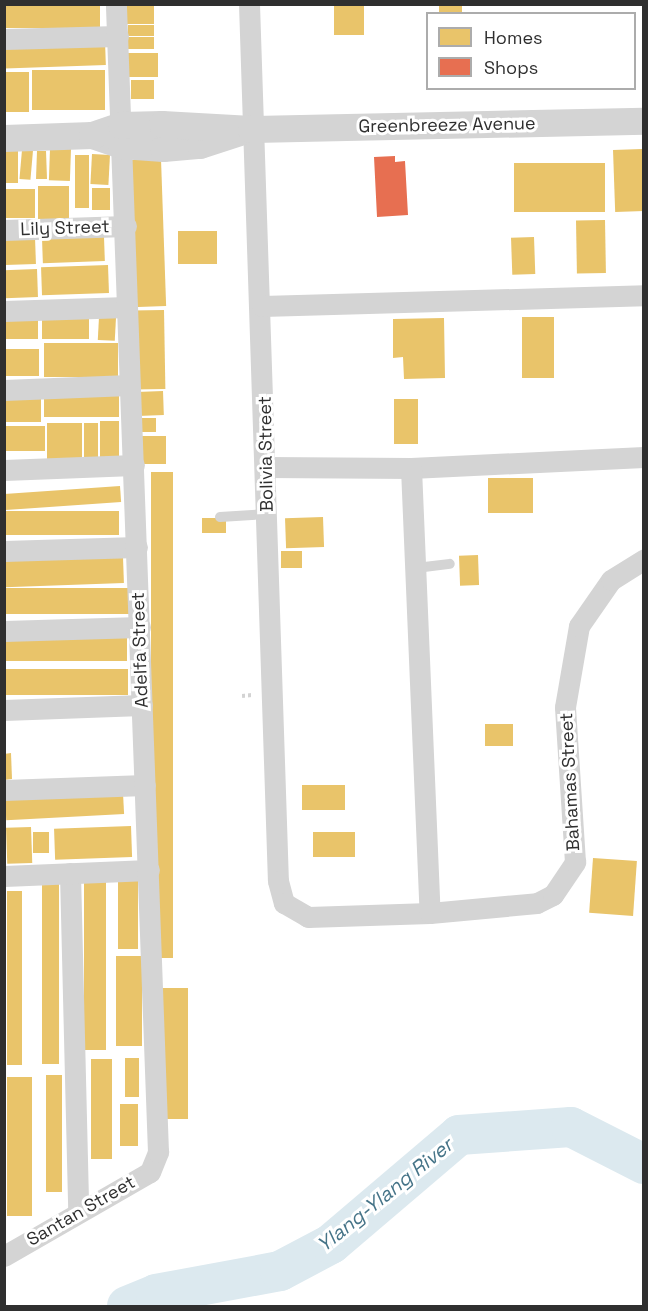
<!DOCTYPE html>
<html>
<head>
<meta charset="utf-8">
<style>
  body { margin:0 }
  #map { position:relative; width:648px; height:1311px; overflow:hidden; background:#fff; font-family:"Space Grotesk",sans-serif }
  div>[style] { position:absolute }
  .homes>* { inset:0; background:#e9c46a; transform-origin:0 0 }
  .shops>* { inset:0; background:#e76f51 }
  .river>* { height:40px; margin:-20px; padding:0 20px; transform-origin:20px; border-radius:20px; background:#dce9ef }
  .path>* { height:4px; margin-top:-2px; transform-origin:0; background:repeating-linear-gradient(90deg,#d3d3d3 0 3px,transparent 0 6px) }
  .service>* { height:10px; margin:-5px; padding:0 5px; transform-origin:5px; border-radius:5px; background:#d4d4d4 }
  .minor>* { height:21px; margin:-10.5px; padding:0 10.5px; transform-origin:10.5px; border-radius:10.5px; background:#d4d4d4 }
  .tertiary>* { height:27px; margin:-13.5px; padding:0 13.5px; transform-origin:13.5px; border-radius:13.5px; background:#d4d4d4 }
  span { translate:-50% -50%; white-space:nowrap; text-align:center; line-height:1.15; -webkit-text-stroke:6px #fff; paint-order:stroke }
  .street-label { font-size:18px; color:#2f2f2f }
  .water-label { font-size:20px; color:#467488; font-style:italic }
  .frame { position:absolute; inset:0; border:6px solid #2f2f2f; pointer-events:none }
  .legend { position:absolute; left:426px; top:12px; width:210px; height:78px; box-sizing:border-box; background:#fff; border:2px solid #acacac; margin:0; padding:8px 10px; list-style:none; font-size:18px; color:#2f2f2f }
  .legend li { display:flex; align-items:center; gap:12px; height:30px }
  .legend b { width:30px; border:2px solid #acacac }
</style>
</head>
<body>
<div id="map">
  <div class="homes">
    <div style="left:4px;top:4px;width:96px;height:24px"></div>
    <div style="left:123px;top:4px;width:31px;height:20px"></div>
    <div style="left:334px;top:4px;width:30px;height:31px"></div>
    <div style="left:439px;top:4px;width:23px;height:10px"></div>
    <div style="left:128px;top:25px;width:26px;height:11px"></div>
    <div style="left:127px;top:37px;width:27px;height:12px"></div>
    <div style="left:105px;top:41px;width:24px;height:101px;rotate:88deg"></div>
    <div style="left:126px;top:53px;width:32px;height:24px"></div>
    <div style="left:105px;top:70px;width:40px;height:73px;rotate:90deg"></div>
    <div style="left:4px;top:72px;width:25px;height:40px"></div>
    <div style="left:131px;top:80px;width:23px;height:19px"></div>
    <div style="left:4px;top:149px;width:14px;height:34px"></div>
    <div style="left:71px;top:149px;width:32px;height:21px;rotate:92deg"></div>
    <div style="left:642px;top:149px;width:62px;height:29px;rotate:88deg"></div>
    <div style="left:22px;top:150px;width:11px;height:29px;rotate:5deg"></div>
    <div style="clip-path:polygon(37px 151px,46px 151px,47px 179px,36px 179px)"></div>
    <div style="left:92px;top:154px;width:18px;height:30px;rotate:3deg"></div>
    <div style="left:75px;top:155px;width:14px;height:53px"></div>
    <div style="left:161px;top:159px;width:147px;height:35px;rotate:88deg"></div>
    <div style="left:605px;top:163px;width:49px;height:91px;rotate:90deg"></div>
    <div style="left:38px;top:186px;width:31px;height:33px"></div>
    <div style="left:92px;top:188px;width:18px;height:22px"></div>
    <div style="left:4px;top:189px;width:31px;height:29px"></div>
    <div style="left:605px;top:220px;width:53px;height:29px;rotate:89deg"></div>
    <div style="left:178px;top:231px;width:39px;height:33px"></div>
    <div style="left:35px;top:237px;width:27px;height:31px;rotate:88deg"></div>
    <div style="left:104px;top:237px;width:24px;height:62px;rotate:88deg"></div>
    <div style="left:534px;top:237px;width:37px;height:23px;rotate:88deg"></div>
    <div style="left:108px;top:265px;width:28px;height:67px;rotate:88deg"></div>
    <div style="left:37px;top:269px;width:28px;height:33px;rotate:88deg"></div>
    <div style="left:164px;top:310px;width:79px;height:32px;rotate:89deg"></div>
    <div style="left:42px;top:314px;width:47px;height:25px"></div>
    <div style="left:38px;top:315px;width:24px;height:34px;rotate:90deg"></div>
    <div style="left:99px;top:317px;width:17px;height:23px;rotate:3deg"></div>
    <div style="left:522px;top:317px;width:32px;height:61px"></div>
    <div style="clip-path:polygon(444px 318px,445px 378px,404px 379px,403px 357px,393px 358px,393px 319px)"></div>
    <div style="left:118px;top:343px;width:34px;height:74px;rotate:90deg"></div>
    <div style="left:39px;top:349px;width:27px;height:35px;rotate:90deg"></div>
    <div style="left:163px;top:391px;width:24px;height:33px;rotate:88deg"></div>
    <div style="left:119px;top:392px;width:25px;height:75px;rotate:90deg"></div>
    <div style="left:4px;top:393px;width:37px;height:29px"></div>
    <div style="left:394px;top:399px;width:24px;height:45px"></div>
    <div style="left:133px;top:418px;width:23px;height:14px"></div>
    <div style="left:100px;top:421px;width:19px;height:37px"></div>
    <div style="left:47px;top:423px;width:35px;height:36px"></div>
    <div style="left:84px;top:423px;width:14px;height:34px"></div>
    <div style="left:6px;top:426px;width:39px;height:25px"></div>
    <div style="left:138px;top:436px;width:28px;height:28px"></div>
    <div style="left:151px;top:472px;width:22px;height:486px"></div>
    <div style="left:533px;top:478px;width:35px;height:45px;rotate:90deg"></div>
    <div style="left:120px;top:486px;width:16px;height:116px;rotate:86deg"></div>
    <div style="left:119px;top:511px;width:24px;height:115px;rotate:90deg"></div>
    <div style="left:323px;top:517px;width:30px;height:38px;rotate:88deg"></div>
    <div style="left:202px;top:518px;width:24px;height:15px"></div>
    <div style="left:281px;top:551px;width:21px;height:17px"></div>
    <div style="left:478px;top:555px;width:30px;height:19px;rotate:88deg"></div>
    <div style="left:123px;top:557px;width:26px;height:119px;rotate:88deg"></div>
    <div style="left:129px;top:588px;width:26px;height:125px;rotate:90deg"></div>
    <div style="left:127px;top:638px;width:23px;height:123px;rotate:90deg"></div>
    <div style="left:128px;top:669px;width:26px;height:124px;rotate:90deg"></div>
    <div style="left:485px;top:724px;width:28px;height:22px"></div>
    <div style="clip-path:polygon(11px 753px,12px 779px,4px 780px,4px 754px)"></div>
    <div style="left:302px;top:785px;width:43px;height:25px"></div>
    <div style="left:123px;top:793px;width:21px;height:118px;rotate:87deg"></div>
    <div style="left:131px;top:826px;width:31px;height:77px;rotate:88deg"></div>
    <div style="left:31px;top:827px;width:36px;height:25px;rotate:88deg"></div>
    <div style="left:33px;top:832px;width:16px;height:21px"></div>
    <div style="left:313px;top:832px;width:42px;height:25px"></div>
    <div style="left:593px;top:858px;width:44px;height:55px;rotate:4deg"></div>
    <div style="left:118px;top:877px;width:20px;height:72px"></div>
    <div style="left:42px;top:880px;width:17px;height:184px"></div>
    <div style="left:84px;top:881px;width:22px;height:169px"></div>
    <div style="left:7px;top:891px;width:15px;height:174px"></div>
    <div style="left:116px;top:956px;width:26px;height:90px"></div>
    <div style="left:161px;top:988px;width:27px;height:131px"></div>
    <div style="left:125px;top:1058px;width:14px;height:39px"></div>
    <div style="left:91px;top:1059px;width:21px;height:100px"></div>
    <div style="left:62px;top:1075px;width:117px;height:16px;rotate:90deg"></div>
    <div style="left:7px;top:1077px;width:25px;height:139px"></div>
    <div style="left:120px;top:1104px;width:18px;height:42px"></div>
  </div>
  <div class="shops">
    <div style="clip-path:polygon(395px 156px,395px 162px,405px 161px,408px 215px,377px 217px,374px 157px)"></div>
  </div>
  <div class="river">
    <div style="left:127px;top:1306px;width:31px;rotate:-22deg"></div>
    <div style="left:156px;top:1294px;width:126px;rotate:-10.5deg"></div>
    <div style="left:280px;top:1271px;width:58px;rotate:-27.9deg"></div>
    <div style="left:331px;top:1244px;width:168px;rotate:-40.4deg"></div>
    <div style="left:459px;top:1135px;width:112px;rotate:-4.1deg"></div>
    <div style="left:571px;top:1127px;width:82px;rotate:26.9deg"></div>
  </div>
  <div class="path">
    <div style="left:242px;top:696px;width:10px;rotate:-6deg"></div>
  </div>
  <div class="service">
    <div style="left:220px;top:517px;width:47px;rotate:-3.7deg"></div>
    <div style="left:416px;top:568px;width:34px;rotate:-7deg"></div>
  </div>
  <div class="minor">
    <div style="left:249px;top:4px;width:877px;rotate:88.11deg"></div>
    <div style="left:278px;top:881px;width:23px;rotate:75deg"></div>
    <div style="left:284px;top:903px;width:28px;rotate:30deg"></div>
    <div style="left:308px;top:917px;width:122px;rotate:-1.9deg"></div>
    <div style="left:430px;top:913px;width:107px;rotate:-5.3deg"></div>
    <div style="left:537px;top:903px;width:18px;rotate:-27deg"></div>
    <div style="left:553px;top:895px;width:40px;rotate:-56deg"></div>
    <div style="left:575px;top:862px;width:155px;rotate:-93.7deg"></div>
    <div style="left:565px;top:707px;width:82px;rotate:-80.2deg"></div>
    <div style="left:579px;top:626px;width:56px;rotate:-55.2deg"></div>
    <div style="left:611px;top:580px;width:39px;rotate:-32deg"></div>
    <div style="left:4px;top:39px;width:114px;rotate:-1.5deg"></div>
    <div style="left:4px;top:230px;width:122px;rotate:-1.9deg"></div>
    <div style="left:262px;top:306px;width:382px;rotate:-1.6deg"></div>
    <div style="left:4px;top:311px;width:123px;rotate:-1.9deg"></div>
    <div style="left:4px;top:390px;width:125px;rotate:-2.3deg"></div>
    <div style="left:266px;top:467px;width:145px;rotate:0.4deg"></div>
    <div style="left:411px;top:468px;width:233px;rotate:-2.7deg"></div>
    <div style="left:411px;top:468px;width:445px;rotate:87.6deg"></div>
    <div style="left:4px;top:470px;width:130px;rotate:-2.2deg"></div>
    <div style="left:4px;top:551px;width:133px;rotate:-1.7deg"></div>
    <div style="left:4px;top:631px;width:136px;rotate:-1.7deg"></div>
    <div style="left:4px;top:710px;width:138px;rotate:-2.1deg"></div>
    <div style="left:4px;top:790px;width:141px;rotate:-2deg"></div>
    <div style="left:70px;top:873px;width:337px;rotate:88.6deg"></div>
    <div style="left:4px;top:876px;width:145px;rotate:-2.4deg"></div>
    <div style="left:4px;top:1256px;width:168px;rotate:-29.9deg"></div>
    <div style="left:150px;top:1172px;width:22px;rotate:-68deg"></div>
    <div style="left:158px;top:1152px;width:1149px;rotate:-92.1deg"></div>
  </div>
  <div class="tertiary">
    <div style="left:92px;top:135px;width:31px;rotate:19deg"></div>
    <div style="left:121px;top:145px;width:42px;rotate:4.1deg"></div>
    <div style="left:163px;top:148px;width:37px;rotate:-5deg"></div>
    <div style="left:200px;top:145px;width:42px;rotate:-18deg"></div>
    <div style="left:4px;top:138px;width:88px;rotate:-2deg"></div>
    <div style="left:92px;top:135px;width:31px;rotate:-19deg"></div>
    <div style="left:121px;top:125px;width:41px;rotate:-1.4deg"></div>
    <div style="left:162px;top:124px;width:89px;rotate:3.2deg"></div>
    <div style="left:251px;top:129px;width:393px;rotate:-1.2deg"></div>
  </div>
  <div class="street-label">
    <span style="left:447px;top:125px;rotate:-1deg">Greenbreeze Avenue</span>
    <span style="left:65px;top:228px;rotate:-2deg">Lily Street</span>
    <span style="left:266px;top:454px;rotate:-91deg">Bolivia Street</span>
    <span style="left:140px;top:650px;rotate:-92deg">Adelfa Street</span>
    <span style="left:570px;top:782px;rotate:-93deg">Bahamas Street</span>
    <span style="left:81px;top:1211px;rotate:-30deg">Santan Street</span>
  </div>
  <div class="water-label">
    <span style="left:385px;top:1195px;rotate:-39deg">Ylang-Ylang River</span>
  </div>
  <div class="frame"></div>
  <ul class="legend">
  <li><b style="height:16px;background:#e9c46a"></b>Homes</li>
  <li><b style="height:16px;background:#e76f51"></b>Shops</li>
  </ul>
</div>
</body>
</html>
